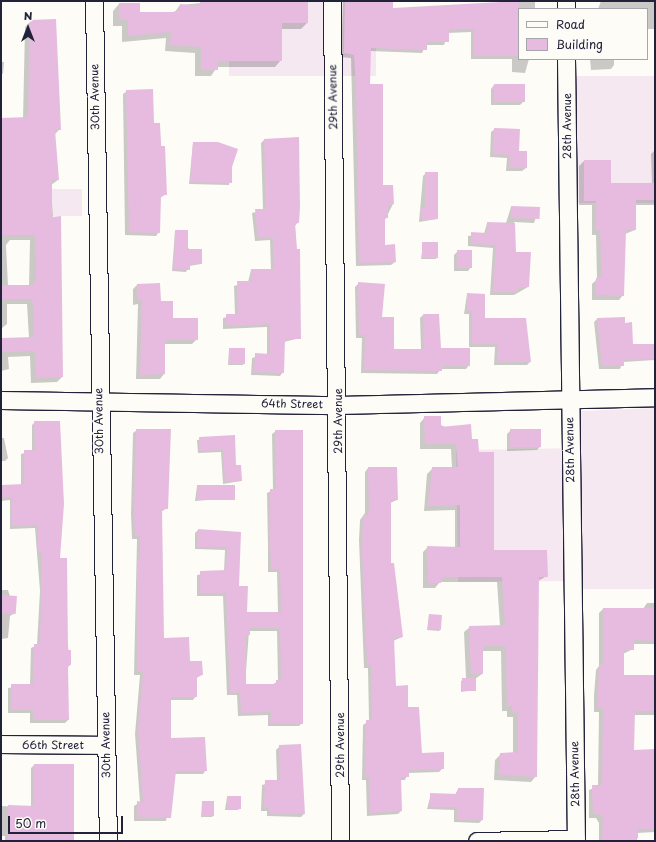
<!DOCTYPE html>
<html>
<head>
<meta charset="utf-8">
<style>
	body { margin:0 }
	#map { position:relative; width:656px; height:842px; overflow:hidden; background:#fdfcf7; font-family:"Playpen Sans",sans-serif }
	div>[style] { position:absolute }
	.built>* { inset:0; background:#f6e8f0; transform-origin:0 0 }
	.shadow>* { inset:0; background:#0003 }
	.building>* { inset:0; background:#e7bbe0; transform-origin:0 0 }
	.roads { filter:drop-shadow(1px 0 #22223b) drop-shadow(-1px 0 #22223b) drop-shadow(0 1px #22223b) drop-shadow(0 -1px #22223b) }
	.minor>* { height:17px; margin:-8.5px; padding:0 8.5px; transform-origin:8.5px; border-radius:8.5px; background:#fdfcf7 }
	span { translate:-50% -50%; white-space:nowrap; text-align:center; line-height:1.15; -webkit-text-stroke:3.5px #fdfcf7; paint-order:stroke }
	.street-label { font-size:11px; color:#22223b }
	.frame { position:absolute; inset:0; border:2px solid #22223b; pointer-events:none }
	.legend { position:absolute; left:518px; top:8px; width:130px; height:52px; box-sizing:border-box; background:#fdfcf7; border:1px solid #a5a5ac; margin:0; padding:5px 7px; list-style:none; font-size:12px; color:#22223b }
	.legend li { display:flex; align-items:center; gap:8px; height:20px }
	.legend b { width:20px; border:1px solid #a5a5ac }
	.north { position:absolute; left:8px; top:8px; width:40px; height:40px; -webkit-text-stroke:3px #fdfcf7; paint-order:stroke; rotate:0deg; font-size:11px; font-weight:700; line-height:16px; text-align:center; color:#22223b }
	.north::after { content:''; display:block; margin:auto; width:14px; height:18px; background:#22223b; clip-path:polygon(50% 0,100% 100%,50% 72%,0 100%) }
	.scale { position:absolute; left:8px; top:816px; width:115px; height:18px; box-sizing:border-box; border:2px solid #22223b; border-top:0; padding-left:5px; font-size:12px; line-height:14px; white-space:nowrap; color:#22223b; -webkit-text-stroke:3px #fdfcf7; paint-order:stroke }
</style>
</head>
<body>
<div id="map">
	<div class="built">
		<div style="left:229px;top:1px;width:147px;height:75px"></div>
		<div style="left:655px;top:76px;width:127px;height:81px;rotate:90deg"></div>
		<div style="left:1px;top:189px;width:81px;height:27px"></div>
		<div style="clip-path:polygon(655px 408px,655px 589px,583px 589px,582px 581px,458px 582px,456px 450px,580px 448px,581px 411px)"></div>
	</div>
	<div class="shadow">
		<div style="clip-path:polygon(222px 1px,307px 1px,307px 23px,301px 29px,281px 29px,281px 60px,275px 67px,217px 67px,211px 76px,195px 76px,195px 53px,165px 51px,166px 38px,122px 42px,122px 26px,113px 26px,113px 11px,119px 4px,139px 13px,174px 13px,180px 5px)"></div>
		<div style="clip-path:polygon(343px 1px,392px 1px,392px 9px,535px 1px,535px 9px,519px 9px,519px 59px,529px 59px,525px 73px,512px 72px,512px 59px,471px 59px,471px 32px,448px 33px,444px 45px,426px 45px,422px 53px,370px 51px,369px 85px,382px 186px,393px 204px,384px 222px,384px 246px,395px 262px,391px 265px,356px 266px,351px 58px,341px 57px)"></div>
		<div style="clip-path:polygon(601px 1px,655px 1px,655px 29px,647px 29px,647px 9px,598px 9px)"></div>
		<div style="clip-path:polygon(evenodd,31px 21px,60px 129px,54px 135px,58px 180px,51px 185px,62px 377px,57px 382px,31px 383px,30px 356px,8px 357px,9px 369px,1px 371px,1px 340px,29px 338px,27px 304px,7px 304px,7px 324px,1px 329px,1px 119px,23px 119px,25px 27px,31px 21px,10px 240px,30px 240px,29px 286px,8px 286px,6px 245px,10px 240px)"></div>
		<div style="clip-path:polygon(590px 59px,614px 59px,614px 65px,611px 69px,591px 70px)"></div>
		<div style="clip-path:polygon(1px 62px,4px 62px,3px 74px,1px 74px)"></div>
		<div style="clip-path:polygon(494px 85px,524px 101px,520px 105px,491px 105px,491px 89px)"></div>
		<div style="clip-path:polygon(127px 91px,154px 124px,159px 124px,166px 194px,160px 198px,159px 232px,156px 236px,125px 235px,123px 94px)"></div>
		<div style="clip-path:polygon(495px 129px,518px 152px,526px 168px,522px 171px,506px 171px,507px 158px,490px 157px,491px 132px)"></div>
		<div style="clip-path:polygon(264px 140px,298px 222px,295px 226px,300px 338px,284px 342px,283px 372px,280px 376px,251px 375px,252px 358px,267px 354px,267px 327px,223px 329px,223px 318px,235px 315px,234px 286px,248px 282px,251px 270px,271px 270px,270px 240px,255px 241px,252px 213px,263px 210px,261px 143px)"></div>
		<div style="clip-path:polygon(193px 143px,231px 167px,229px 185px,189px 184px)"></div>
		<div style="clip-path:polygon(655px 150px,655px 205px,635px 205px,635px 230px,625px 234px,623px 295px,619px 300px,592px 300px,592px 284px,597px 279px,596px 235px,592px 235px,592px 205px,579px 205px,579px 166px,584px 161px,610px 184px,652px 184px,651px 154px)"></div>
		<div style="clip-path:polygon(426px 173px,437px 219px,419px 222px,423px 176px)"></div>
		<div style="clip-path:polygon(511px 207px,539px 208px,534px 223px,514px 222px,515px 253px,530px 253px,528px 287px,514px 295px,490px 295px,493px 248px,468px 246px,468px 236px,484px 234px,487px 223px,506px 223px)"></div>
		<div style="clip-path:polygon(175px 231px,201px 264px,189px 266px,186px 272px,172px 271px)"></div>
		<div style="clip-path:polygon(423px 244px,437px 257px,436px 259px,421px 259px)"></div>
		<div style="clip-path:polygon(457px 252px,471px 267px,468px 271px,454px 271px,454px 255px)"></div>
		<div style="clip-path:polygon(359px 283px,381px 318px,393px 350px,421px 350px,420px 318px,423px 315px,440px 349px,469px 365px,466px 369px,441px 369px,437px 374px,361px 373px,362px 338px,356px 338px,355px 287px)"></div>
		<div style="clip-path:polygon(137px 285px,160px 302px,172px 319px,197px 339px,192px 344px,164px 344px,164px 374px,160px 379px,136px 379px,138px 304px,133px 305px,133px 289px)"></div>
		<div style="clip-path:polygon(467px 294px,484px 319px,530px 362px,527px 365px,494px 365px,495px 347px,469px 347px,469px 314px,464px 314px)"></div>
		<div style="clip-path:polygon(597px 319px,624px 324px,632px 345px,655px 345px,655px 360px,623px 362px,620px 369px,599px 369px,594px 322px)"></div>
		<div style="clip-path:polygon(229px 349px,244px 363px,243px 365px,228px 365px)"></div>
		<div style="clip-path:polygon(425px 417px,471px 440px,493px 551px,547px 576px,538px 581px,536px 776px,531px 782px,494px 780px,495px 760px,501px 754px,513px 753px,513px 717px,507px 717px,507px 711px,502px 711px,501px 651px,482px 651px,482px 674px,475px 679px,475px 690px,461px 692px,461px 681px,466px 679px,464px 632px,470px 627px,500px 626px,497px 582px,440px 582px,435px 588px,423px 588px,423px 552px,428px 547px,455px 548px,455px 510px,424px 511px,427px 474px,433px 468px,452px 468px,451px 449px,420px 449px,420px 423px)"></div>
		<div style="clip-path:polygon(35px 422px,59px 559px,70px 665px,67px 668px,68px 720px,65px 723px,30px 723px,30px 713px,8px 713px,8px 688px,30px 685px,31px 648px,37px 645px,40px 591px,35px 528px,10px 529px,10px 500px,1px 501px,1px 486px,21px 485px,21px 454px,32px 451px,32px 425px)"></div>
		<div style="clip-path:polygon(137px 430px,167px 508px,161px 512px,163px 639px,202px 675px,196px 678px,196px 696px,193px 700px,170px 700px,170px 739px,206px 770px,203px 774px,175px 774px,166px 821px,134px 821px,134px 806px,140px 802px,135px 734px,140px 675px,134px 675px,137px 539px,132px 539px,131px 514px,133px 433px)"></div>
		<div style="clip-path:polygon(evenodd,276px 431px,302px 723px,299px 726px,268px 726px,268px 715px,238px 716px,237px 695px,227px 695px,223px 596px,197px 596px,197px 575px,224px 571px,225px 550px,195px 549px,195px 533px,198px 530px,240px 533px,238px 587px,246px 612px,278px 613px,277px 572px,268px 572px,268px 547px,267px 493px,273px 490px,272px 434px,276px 431px,249px 631px,277px 631px,278px 681px,272px 685px,245px 685px,249px 631px)"></div>
		<div style="clip-path:polygon(510px 431px,540px 447px,537px 450px,507px 451px,507px 434px)"></div>
		<div style="clip-path:polygon(234px 436px,235px 466px,241px 481px,223px 484px,221px 452px,198px 453px,197px 440px)"></div>
		<div style="clip-path:polygon(1px 438px,4px 438px,8px 458px,5px 461px,1px 461px)"></div>
		<div style="clip-path:polygon(368px 468px,397px 500px,390px 503px,390px 564px,402px 637px,393px 641px,395px 687px,407px 708px,421px 754px,443px 768px,439px 772px,408px 773px,405px 780px,400px 780px,401px 811px,398px 814px,367px 816px,366px 780px,362px 780px,363px 725px,369px 721px,368px 668px,364px 668px,359px 540px,360px 520px,365px 513px,365px 472px)"></div>
		<div style="clip-path:polygon(197px 486px,234px 486px,234px 498px,195px 501px)"></div>
		<div style="clip-path:polygon(1px 590px,8px 590px,15px 613px,10px 616px,8px 638px,1px 639px)"></div>
		<div style="clip-path:polygon(647px 603px,655px 603px,655px 644px,633px 644px,633px 649px,623px 654px,623px 676px,655px 676px,655px 715px,633px 715px,633px 751px,655px 750px,655px 832px,637px 833px,637px 841px,599px 841px,599px 823px,596px 818px,589px 818px,589px 790px,598px 786px,599px 712px,594px 712px,594px 695px,596px 670px,599px 666px,599px 613px,603px 609px,643px 609px)"></div>
		<div style="clip-path:polygon(429px 615px,440px 630px,439px 631px,427px 630px)"></div>
		<div style="clip-path:polygon(280px 746px,304px 814px,301px 817px,267px 816px,267px 811px,261px 811px,262px 785px,277px 781px,276px 750px)"></div>
		<div style="clip-path:polygon(34px 765px,73px 765px,71px 841px,5px 841px,5px 836px,1px 836px,1px 806px,31px 807px,31px 768px)"></div>
		<div style="clip-path:polygon(458px 789px,482px 820px,479px 823px,454px 822px,454px 810px,427px 809px,431px 794px,455px 795px)"></div>
		<div style="clip-path:polygon(227px 797px,240px 808px,238px 810px,225px 810px)"></div>
		<div style="clip-path:polygon(202px 803px,213px 816px,212px 817px,201px 817px)"></div>
	</div>
	<div class="building">
		<div style="clip-path:polygon(308px 1px,308px 23px,282px 23px,282px 61px,218px 61px,218px 70px,201px 70px,201px 47px,170px 45px,171px 32px,128px 36px,128px 20px,119px 20px,119px 3px,140px 3px,140px 12px,173px 12px,179px 10px,180px 4px,200px 6px,200px 2px)"></div>
		<div style="clip-path:polygon(345px 1px,393px 1px,393px 8px,519px 1px,519px 56px,474px 56px,474px 29px,449px 29px,449px 42px,427px 42px,427px 50px,371px 48px,370px 84px,383px 84px,383px 185px,393px 185px,394px 204px,388px 205px,388px 218px,385px 218px,385px 245px,395px 244px,396px 262px,359px 263px,356px 84px,354px 55px,344px 53px)"></div>
		<div style="clip-path:polygon(56px 19px,61px 130px,55px 130px,59px 180px,52px 180px,52px 217px,61px 216px,63px 377px,36px 378px,35px 351px,2px 352px,2px 338px,34px 337px,34px 311px,32px 299px,1px 299px,1px 285px,34px 285px,36px 275px,35px 235px,1px 235px,1px 118px,28px 117px,30px 20px)"></div>
		<div style="left:494px;top:84px;width:31px;height:18px"></div>
		<div style="clip-path:polygon(153px 89px,154px 123px,160px 123px,161px 146px,165px 146px,167px 195px,161px 195px,160px 233px,129px 232px,126px 90px)"></div>
		<div style="clip-path:polygon(494px 128px,520px 129px,519px 151px,527px 151px,527px 168px,509px 168px,510px 155px,493px 154px)"></div>
		<div style="clip-path:polygon(299px 137px,300px 207px,299px 223px,295px 223px,297px 249px,300px 249px,301px 339px,285px 339px,284px 373px,254px 372px,255px 353px,270px 354px,270px 324px,226px 326px,226px 314px,238px 314px,237px 281px,251px 281px,251px 269px,274px 269px,273px 237px,258px 238px,255px 209px,266px 209px,264px 139px)"></div>
		<div style="clip-path:polygon(193px 142px,218px 142px,238px 149px,232px 167px,232px 183px,190px 182px)"></div>
		<div style="clip-path:polygon(584px 160px,611px 160px,611px 183px,655px 183px,655px 200px,636px 200px,636px 230px,626px 230px,624px 296px,596px 295px,596px 278px,602px 278px,600px 230px,596px 230px,596px 201px,584px 201px)"></div>
		<div style="clip-path:polygon(425px 172px,438px 172px,438px 219px,422px 220px,421px 208px,425px 208px)"></div>
		<div style="left:511px;top:206px;width:29px;height:12px;rotate:2deg"></div>
		<div style="clip-path:polygon(487px 222px,515px 223px,516px 252px,531px 252px,529px 287px,518px 287px,518px 292px,493px 292px,496px 245px,471px 244px,471px 232px,487px 233px)"></div>
		<div style="clip-path:polygon(175px 230px,188px 230px,188px 249px,202px 249px,202px 264px,190px 264px,190px 270px,174px 269px)"></div>
		<div style="left:438px;top:242px;width:16px;height:16px;rotate:90deg"></div>
		<div style="left:472px;top:250px;width:18px;height:15px;rotate:90deg"></div>
		<div style="clip-path:polygon(358px 282px,385px 284px,382px 317px,394px 317px,394px 349px,424px 349px,423px 314px,439px 314px,441px 348px,470px 348px,470px 366px,442px 366px,442px 371px,364px 370px,365px 335px,359px 335px)"></div>
		<div style="clip-path:polygon(160px 283px,161px 301px,173px 301px,173px 318px,198px 318px,198px 340px,165px 340px,165px 374px,140px 375px,142px 300px,137px 300px,137px 284px)"></div>
		<div style="clip-path:polygon(467px 293px,485px 294px,485px 318px,526px 318px,531px 362px,497px 362px,498px 344px,472px 344px,472px 311px,467px 311px)"></div>
		<div style="clip-path:polygon(625px 317px,625px 323px,632px 322px,633px 344px,655px 344px,655px 359px,624px 360px,624px 366px,602px 366px,597px 318px)"></div>
		<div style="left:229px;top:348px;width:16px;height:16px"></div>
		<div style="clip-path:polygon(424px 416px,441px 416px,441px 427px,471px 424px,472px 439px,478px 439px,479px 452px,494px 452px,494px 550px,547px 550px,548px 577px,539px 577px,537px 777px,499px 775px,500px 753px,518px 752px,518px 712px,512px 712px,512px 706px,507px 706px,506px 646px,483px 646px,483px 674px,471px 674px,469px 626px,505px 625px,502px 577px,441px 577px,441px 583px,428px 583px,427px 546px,460px 547px,460px 505px,428px 506px,432px 467px,458px 467px,456px 444px,425px 444px)"></div>
		<div style="clip-path:polygon(34px 421px,60px 421px,64px 504px,60px 558px,67px 558px,68px 650px,71px 650px,71px 665px,68px 665px,69px 720px,33px 720px,33px 710px,11px 710px,11px 684px,33px 684px,34px 644px,40px 644px,42px 552px,38px 552px,38px 525px,12px 526px,12px 497px,1px 498px,1px 485px,24px 484px,24px 450px,35px 450px)"></div>
		<div style="clip-path:polygon(136px 429px,171px 429px,168px 509px,162px 509px,164px 638px,189px 637px,190px 661px,202px 661px,203px 675px,197px 675px,197px 697px,171px 697px,171px 738px,205px 737px,207px 771px,176px 771px,171px 818px,137px 818px,137px 801px,143px 802px,138px 730px,143px 672px,137px 672px,137px 560px,140px 560px,140px 536px,135px 536px,134px 510px)"></div>
		<div style="left:541px;top:429px;width:18px;height:31px;rotate:90deg"></div>
		<div style="clip-path:polygon(evenodd,275px 430px,303px 430px,303px 724px,270px 723px,271px 712px,241px 713px,240px 692px,230px 693px,226px 593px,200px 593px,200px 571px,226px 570px,227px 547px,197px 547px,198px 529px,241px 532px,239px 586px,248px 586px,247px 612px,281px 612px,280px 569px,271px 569px,270px 543px,270px 489px,276px 489px,275px 430px,250px 628px,280px 628px,281px 680px,276px 680px,276px 684px,246px 684px,246px 635px,250px 635px,250px 628px)"></div>
		<div style="clip-path:polygon(235px 435px,236px 465px,241px 465px,242px 481px,225px 482px,223px 450px,200px 451px,199px 437px)"></div>
		<div style="clip-path:polygon(368px 467px,397px 467px,398px 500px,391px 500px,391px 563px,394px 563px,403px 637px,394px 638px,396px 686px,408px 685px,408px 707px,419px 707px,422px 753px,444px 752px,444px 769px,409px 770px,409px 777px,401px 777px,402px 811px,370px 813px,369px 777px,365px 777px,366px 720px,372px 720px,371px 665px,367px 665px,362px 552px,363px 515px,368px 515px,369px 509px)"></div>
		<div style="left:197px;top:485px;width:38px;height:15px"></div>
		<div style="left:1px;top:595px;width:16px;height:18px;rotate:4deg"></div>
		<div style="clip-path:polygon(603px 608px,655px 608px,655px 641px,634px 640px,634px 650px,624px 650px,624px 675px,655px 675px,655px 711px,635px 711px,634px 750px,655px 749px,655px 829px,638px 829px,638px 838px,633px 841px,602px 841px,603px 819px,600px 814px,593px 814px,592px 785px,602px 785px,603px 708px,598px 708px,598px 691px,599px 665px,603px 665px)"></div>
		<div style="left:429px;top:614px;width:13px;height:15px;rotate:4deg"></div>
		<div style="left:462px;top:678px;width:14px;height:13px"></div>
		<div style="clip-path:polygon(301px 744px,305px 814px,270px 813px,270px 808px,264px 808px,265px 780px,280px 780px,279px 745px)"></div>
		<div style="clip-path:polygon(34px 764px,74px 764px,74px 840px,8px 841px,8px 805px,34px 806px)"></div>
		<div style="clip-path:polygon(458px 788px,484px 788px,483px 820px,457px 820px,457px 807px,430px 807px,430px 793px,458px 794px)"></div>
		<div style="left:227px;top:796px;width:14px;height:13px"></div>
		<div style="left:214px;top:801px;width:15px;height:12px;rotate:90deg"></div>
	</div>
	<div class="roads">
		<div class="minor">
			<div style="left:94px;top:1px;width:840px;rotate:89.05deg"></div>
			<div style="left:332px;top:1px;width:840px;rotate:89.45deg"></div>
			<div style="left:566px;top:1px;width:8px;rotate:90deg"></div>
			<div style="left:566px;top:59px;width:782px;rotate:89.27deg"></div>
			<div style="left:1px;top:400px;width:337px;rotate:0.9deg"></div>
			<div style="left:338px;top:405px;width:317px;rotate:-1.4deg"></div>
			<div style="left:1px;top:744px;width:105px;rotate:0.5deg"></div>
			<div style="left:477px;top:841px;width:99px;rotate:-1.2deg"></div>
		</div>
	</div>
	<div class="street-label">
		<span style="left:95px;top:97px;rotate:-91deg">30th Avenue</span>
		<span style="left:333px;top:97px;rotate:-91deg">29th Avenue</span>
		<span style="left:567px;top:126px;rotate:-90deg">28th Avenue</span>
		<span style="left:292px;top:404px;rotate:1deg">64th Street</span>
		<span style="left:99px;top:421px;rotate:-91deg">30th Avenue</span>
		<span style="left:338px;top:421px;rotate:-90deg">29th Avenue</span>
		<span style="left:570px;top:450px;rotate:-91deg">28th Avenue</span>
		<span style="left:53px;top:745px">66th Street</span>
		<span style="left:106px;top:745px;rotate:-91deg">30th Avenue</span>
		<span style="left:340px;top:745px;rotate:-90deg">29th Avenue</span>
		<span style="left:575px;top:774px;rotate:-91deg">28th Avenue</span>
	</div>
	<div class="frame"></div>
	<ul class="legend">
	<li><b style="height:5px;background:#fdfcf7"></b>Road</li>
	<li><b style="height:11px;background:#e7bbe0"></b>Building</li>
	</ul>
	<div class="north">N</div>
	<div class="scale">50 m</div>
</div>
</body>
</html>
